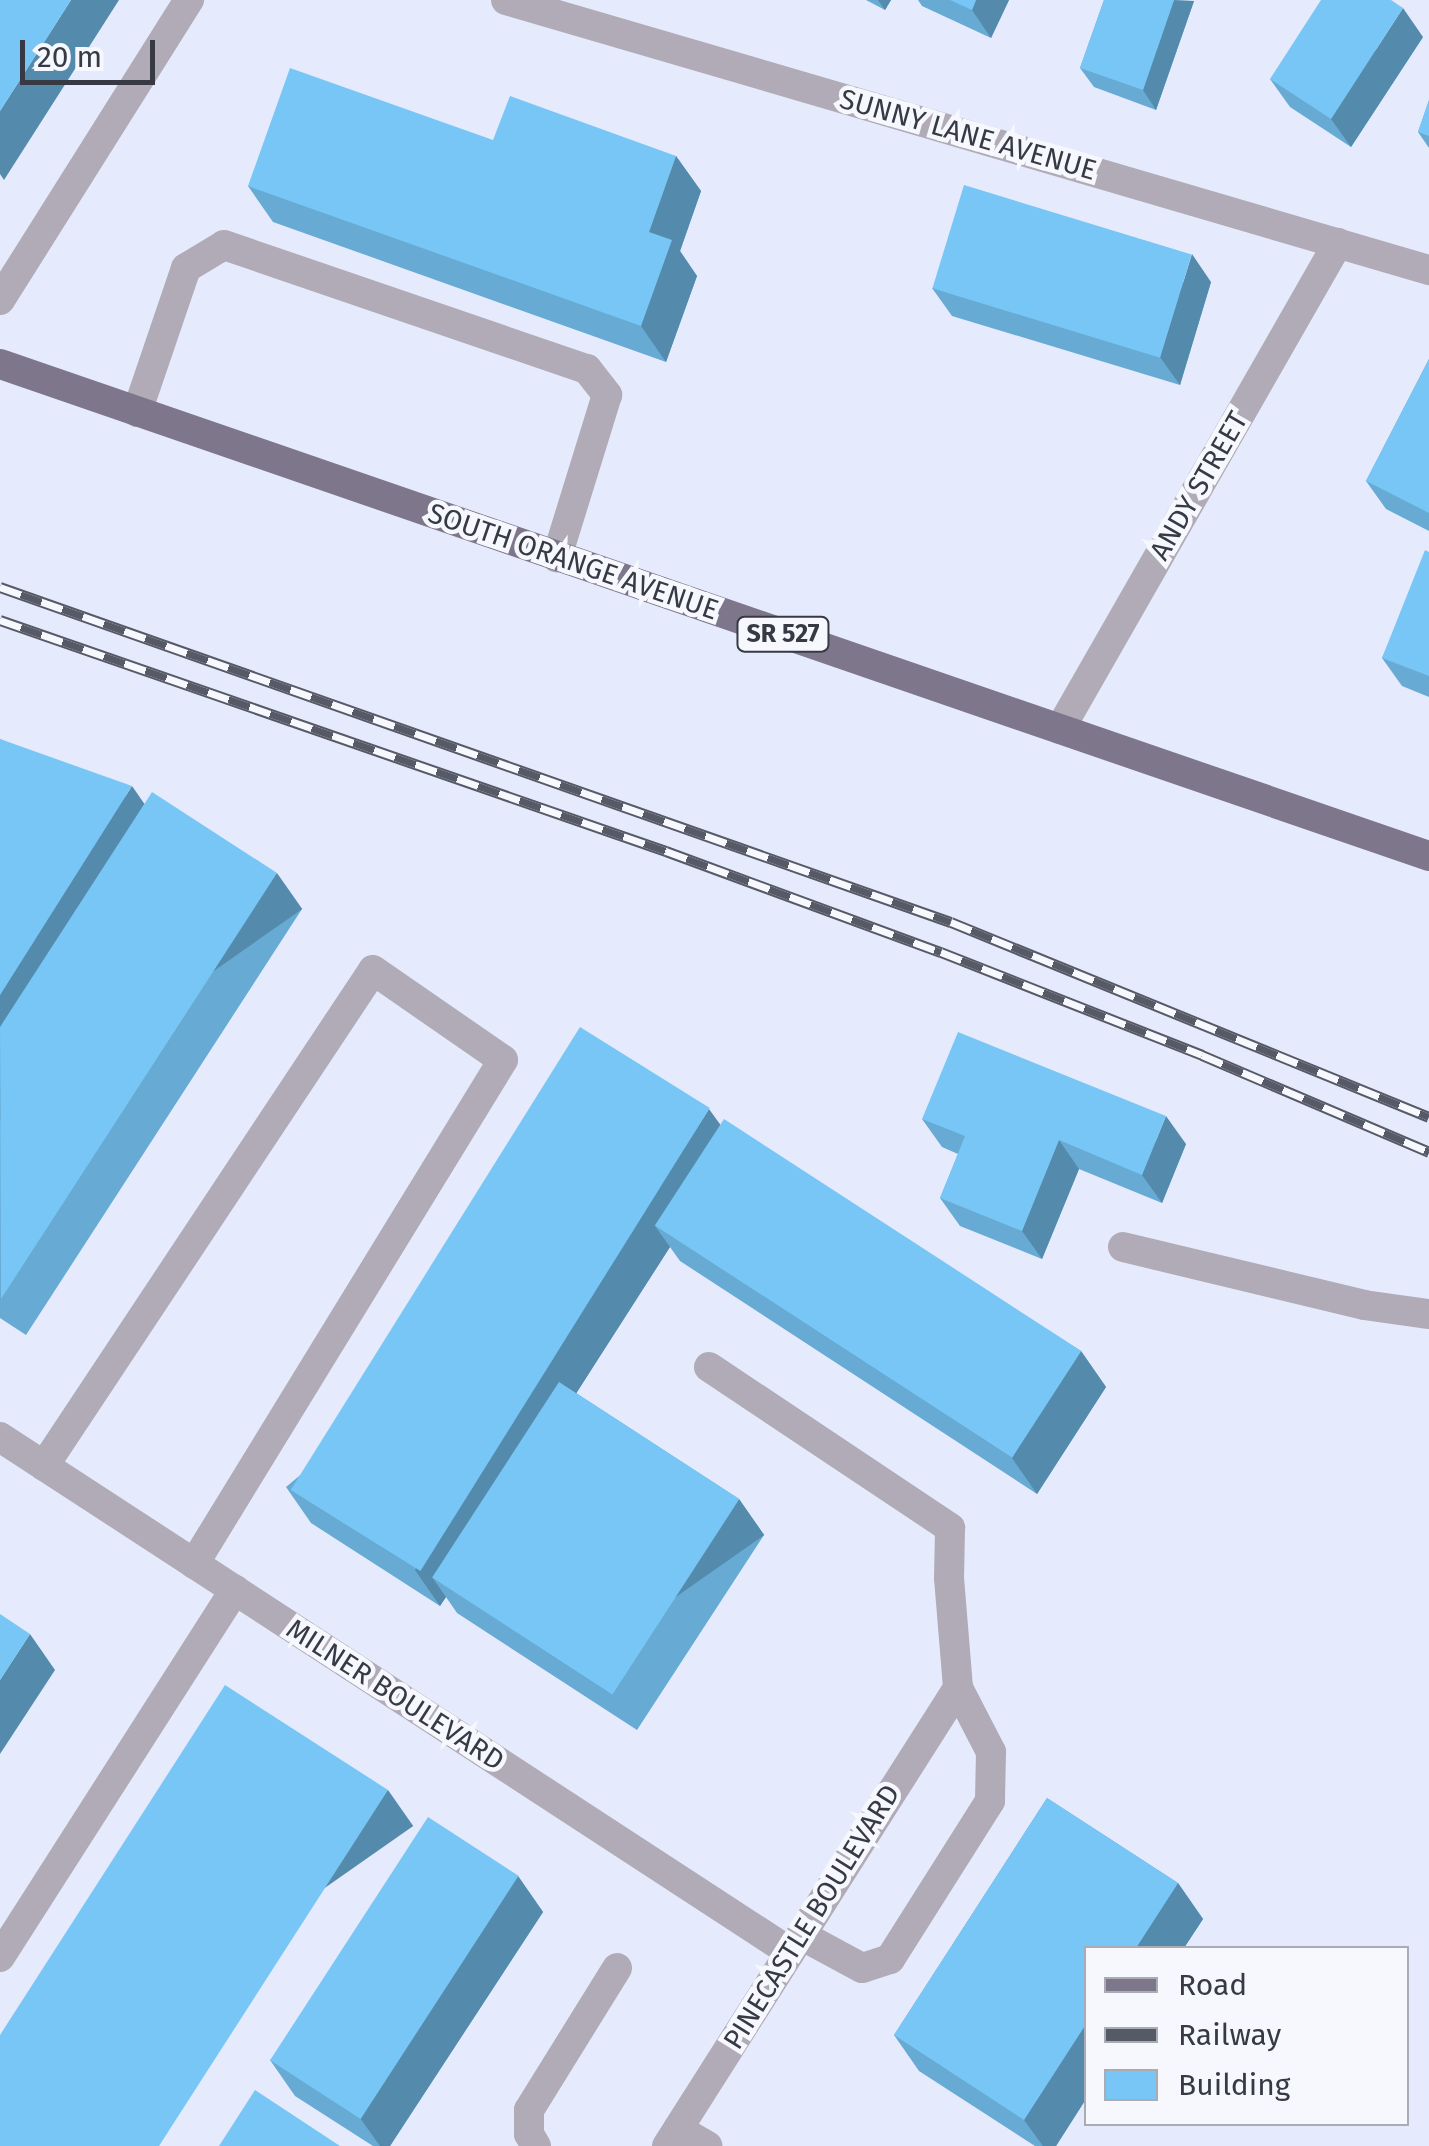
<!DOCTYPE html>
<html>
<head>
<meta charset="utf-8">
<style>
	body { margin:0 }
	#map { position:relative; width:1429px; height:2146px; overflow:hidden; background:#e5ebfc; font-family:"Fira Sans",sans-serif }
	div>[style] { position:absolute }
	.minor>* { height:30px; margin:-15px; padding:0 15px; transform-origin:15px; border-radius:15px; background:#b0abb7 }
	.major>* { height:30px; margin:-15px; padding:0 15px; transform-origin:15px; border-radius:15px; background:#7e768b }
	.rail>* { height:11px; margin-top:-5.5px; transform-origin:0; background:repeating-linear-gradient(90deg,#f6f8fe 0 22px,#565a66 0 44px); box-sizing:border-box; border-block:2px solid #565a66 }
	.wall>* { inset:0; background:#67aad3 }
	.shaded-wall>* { inset:0; background:#548bac; transform-origin:0 0 }
	.building>* { inset:0; background:#78c6f5; transform-origin:0 0 }
	span { translate:-50% -50%; white-space:nowrap; text-align:center; line-height:1.15; -webkit-text-stroke:9px #f6f8fe; paint-order:stroke }
	.shield-label span { padding:2px 8px; background:#f6f8fe; border:2px solid; border-radius:8px; -webkit-text-stroke-width:0 }
	.shield-label { font-size:25px; color:#373a45; font-weight:700 }
	.street-label { font-size:28px; color:#373a45 }
	.legend { position:absolute; left:1084px; top:1946px; width:325px; height:180px; box-sizing:border-box; background:#f6f8fe; border:2px solid #aaacb4; margin:0; padding:12px 18px; list-style:none; font-size:30px; color:#373a45 }
	.legend li { display:flex; align-items:center; gap:20px; height:50px }
	.legend b { width:50px; border:2px solid #aaacb4 }
	.scale { position:absolute; left:20px; top:40px; width:135px; height:45px; box-sizing:border-box; border:5px solid #373a45; border-top:0; padding-left:12px; font-size:30px; line-height:35px; white-space:nowrap; color:#373a45; -webkit-text-stroke:8px #f6f8fe; paint-order:stroke }
</style>
</head>
<body>
<div id="map">
	<div class="minor">
		<div style="left:506px;top:0;width:962px;rotate:16.31deg"></div>
		<div style="left:0;top:300px;width:355px;rotate:-57.8deg"></div>
		<div style="left:137px;top:412px;width:152px;rotate:-71.2deg"></div>
		<div style="left:186px;top:268px;width:44px;rotate:-31.2deg"></div>
		<div style="left:224px;top:245px;width:384px;rotate:18.9deg"></div>
		<div style="left:587px;top:369px;width:33px;rotate:52deg"></div>
		<div style="left:607px;top:395px;width:170px;rotate:107.2deg"></div>
		<div style="left:1060px;top:729px;width:560px;rotate:-60.23deg"></div>
		<div style="left:1123px;top:1247px;width:248px;rotate:13.5deg"></div>
		<div style="left:1364px;top:1305px;width:66px;rotate:7.9deg"></div>
		<div style="left:709px;top:1367px;width:290px;rotate:33.7deg"></div>
		<div style="left:950px;top:1528px;width:50px;rotate:91.1deg"></div>
		<div style="left:949px;top:1578px;width:110px;rotate:85.3deg"></div>
		<div style="left:958px;top:1688px;width:72px;rotate:62.7deg"></div>
		<div style="left:991px;top:1752px;width:49px;rotate:91.2deg"></div>
		<div style="left:990px;top:1801px;width:187px;rotate:122.3deg"></div>
		<div style="left:890px;top:1959px;width:29px;rotate:162deg"></div>
		<div style="left:862px;top:1968px;width:69px;rotate:-151.6deg"></div>
		<div style="left:0;top:1437px;width:943px;rotate:33.1deg"></div>
		<div style="left:44px;top:1466px;width:595px;rotate:-56.44deg"></div>
		<div style="left:373px;top:970px;width:158px;rotate:34.7deg"></div>
		<div style="left:503px;top:1060px;width:591px;rotate:121.51deg"></div>
		<div style="left:0;top:1957px;width:436px;rotate:-57.4deg"></div>
		<div style="left:678px;top:2129px;width:34px;rotate:30deg"></div>
		<div style="left:536px;top:2146px;width:14px;rotate:-120deg"></div>
		<div style="left:529px;top:2134px;width:24px;rotate:-90deg"></div>
		<div style="left:529px;top:2110px;width:167px;rotate:-58.2deg"></div>
		<div style="left:667px;top:2146px;width:543px;rotate:-57.57deg"></div>
	</div>
	<div class="major">
		<div style="left:0;top:364px;width:1511px;rotate:19deg"></div>
	</div>
	<div class="rail">
		<div style="left:0;top:587px;width:1008px;rotate:19.41deg"></div>
		<div style="left:951px;top:922px;width:516px;rotate:22.19deg"></div>
		<div style="left:0;top:620px;width:705px;rotate:19.13deg"></div>
		<div style="left:666px;top:851px;width:293px;rotate:20.2deg"></div>
		<div style="left:941px;top:952px;width:281px;rotate:21.5deg"></div>
		<div style="left:1202px;top:1055px;width:247px;rotate:23.1deg"></div>
	</div>
	<div class="wall">
		<div style="clip-path:polygon(866px 0,891px 0,885px 10px)"></div>
		<div style="clip-path:polygon(918px 0,1009px 0,991px 38px,922px 6px)"></div>
		<div style="clip-path:polygon(1104px 0,1194px 1px,1156px 110px,1094px 87px,1080px 68px)"></div>
		<div style="clip-path:polygon(1423px 37px,1351px 147px,1290px 107px,1270px 79px)"></div>
		<div style="clip-path:polygon(1429px 100px,1429px 148px,1418px 132px)"></div>
		<div style="clip-path:polygon(493px 140px,676px 156px,701px 191px,680px 251px,697px 276px,666px 362px,273px 222px,248px 186px)"></div>
		<div style="clip-path:polygon(1211px 282px,1180px 385px,952px 316px,932px 288px)"></div>
		<div style="clip-path:polygon(1429px 359px,1429px 531px,1386px 509px,1366px 481px)"></div>
		<div style="clip-path:polygon(1429px 552px,1429px 697px,1402px 686px,1382px 658px)"></div>
		<div style="clip-path:polygon(0 739px,144px 804px,302px 909px,26px 1335px,0 1318px)"></div>
		<div style="clip-path:polygon(922px 1119px,1186px 1144px,1162px 1203px,1079px 1169px,1042px 1259px,960px 1226px,940px 1198px,958px 1154px,942px 1147px)"></div>
		<div style="clip-path:polygon(720px 1125px,1081px 1351px,1106px 1387px,1037px 1494px,680px 1261px,670px 1247px,576px 1393px,739px 1499px,764px 1535px,637px 1730px,457px 1613px,446px 1597px,440px 1606px,311px 1523px,286px 1487px)"></div>
		<div style="clip-path:polygon(1047px 1798px,1178px 1883px,1203px 1919px,1184px 1948px,1086px 1948px,1086px 2099px,1056px 2146px,1035px 2146px,919px 2071px,894px 2035px)"></div>
		<div style="clip-path:polygon(518px 1876px,543px 1912px,390px 2146px,373px 2146px,295px 2096px,270px 2060px)"></div>
	</div>
	<div class="shaded-wall">
		<div style="clip-path:polygon(71px 0,119px 0,4px 180px,0 174px,0 111px)"></div>
		<div style="clip-path:polygon(878px 0,891px 0,885px 10px)"></div>
		<div style="clip-path:polygon(976px 0,1009px 0,991px 38px,972px 10px)"></div>
		<div style="clip-path:polygon(1174px 0,1194px 1px,1156px 110px,1143px 90px)"></div>
		<div style="clip-path:polygon(1403px 8px,1423px 37px,1351px 147px,1331px 119px)"></div>
		<div style="clip-path:polygon(676px 156px,701px 191px,680px 251px,697px 276px,666px 362px,641px 326px,649px 232px)"></div>
		<div style="clip-path:polygon(1192px 254px,1211px 282px,1180px 385px,1160px 357px)"></div>
		<div style="clip-path:polygon(132px 786px,157px 822px,0 1071px,0 995px)"></div>
		<div style="left:277px;top:873px;width:44px;height:508px;rotate:55deg"></div>
		<div style="clip-path:polygon(709px 1109px,735px 1145px,655px 1226px,670px 1247px,451px 1589px,432px 1577px,446px 1597px,440px 1606px,415px 1570px)"></div>
		<div style="clip-path:polygon(1166px 1116px,1186px 1144px,1162px 1203px,1142px 1175px)"></div>
		<div style="clip-path:polygon(1059px 1140px,1079px 1169px,1042px 1259px,1022px 1231px)"></div>
		<div style="clip-path:polygon(1081px 1351px,1106px 1387px,1037px 1494px,1012px 1458px)"></div>
		<div style="left:739px;top:1499px;width:44px;height:233px;rotate:55deg"></div>
		<div style="clip-path:polygon(30px 1634px,55px 1670px,0 1754px,0 1680px)"></div>
		<div style="left:388px;top:1790px;width:44px;height:423px;rotate:55deg"></div>
		<div style="clip-path:polygon(518px 1876px,543px 1912px,390px 2146px,380px 2146px,360px 2118px)"></div>
		<div style="clip-path:polygon(1178px 1883px,1203px 1919px,1184px 1948px,1136px 1948px)"></div>
		<div style="clip-path:polygon(1086px 2024px,1086px 2099px,1056px 2146px,1043px 2146px,1024px 2120px)"></div>
	</div>
	<div class="building">
		<div style="clip-path:polygon(0 0,71px 0,0 111px)"></div>
		<div style="clip-path:polygon(950px 0,976px 0,972px 10px)"></div>
		<div style="clip-path:polygon(1104px 0,1174px 0,1143px 90px,1080px 68px)"></div>
		<div style="clip-path:polygon(1321px 0,1391px 0,1403px 8px,1331px 119px,1270px 79px)"></div>
		<div style="clip-path:polygon(290px 68px,493px 140px,510px 96px,676px 156px,649px 232px,672px 240px,641px 326px,248px 186px)"></div>
		<div style="clip-path:polygon(1429px 100px,1429px 136px,1418px 132px)"></div>
		<div style="left:964px;top:185px;width:238px;height:108px;rotate:17deg"></div>
		<div style="clip-path:polygon(1429px 359px,1429px 513px,1366px 481px)"></div>
		<div style="clip-path:polygon(1425px 550px,1429px 552px,1429px 676px,1382px 658px)"></div>
		<div style="clip-path:polygon(0 739px,132px 786px,0 995px)"></div>
		<div style="clip-path:polygon(152px 792px,277px 873px,1px 1299px,0 1027px)"></div>
		<div style="left:580px;top:1027px;width:153px;height:546px;rotate:32deg"></div>
		<div style="clip-path:polygon(958px 1032px,1166px 1116px,1142px 1175px,1059px 1140px,1022px 1231px,940px 1198px,965px 1136px,922px 1119px)"></div>
		<div style="left:724px;top:1119px;width:426px;height:127px;rotate:33deg"></div>
		<div style="left:559px;top:1382px;width:215px;height:233px;rotate:33deg"></div>
		<div style="clip-path:polygon(0 1614px,30px 1634px,0 1680px)"></div>
		<div style="clip-path:polygon(225px 1685px,388px 1790px,159px 2146px,0 2146px,0 2035px)"></div>
		<div style="clip-path:polygon(1047px 1798px,1178px 1883px,1136px 1948px,1086px 1948px,1086px 2024px,1024px 2120px,894px 2035px)"></div>
		<div style="left:428px;top:1817px;width:108px;height:290px;rotate:33deg"></div>
		<div style="clip-path:polygon(255px 2090px,340px 2146px,219px 2146px)"></div>
	</div>
	<div class="shield-label">
		<span style="left:783px;top:634px">SR 527</span>
	</div>
	<div class="street-label">
		<span style="left:968px;top:135px;rotate:16deg">SUNNY LANE AVENUE</span>
		<span style="left:1199px;top:486px;rotate:-60deg">ANDY STREET</span>
		<span style="left:573px;top:562px;rotate:19deg">SOUTH ORANGE AVENUE</span>
		<span style="left:395px;top:1695px;rotate:33deg">MILNER BOULEVARD</span>
		<span style="left:812px;top:1917px;rotate:-58deg">PINECASTLE BOULEVARD</span>
	</div>
	<ul class="legend">
	<li><b style="height:12px;background:#7e768b"></b>Road</li>
	<li><b style="height:12px;background:#565a66"></b>Railway</li>
	<li><b style="height:28px;background:#78c6f5"></b>Building</li>
	</ul>
	<div class="scale">20 m</div>
</div>
</body>
</html>
